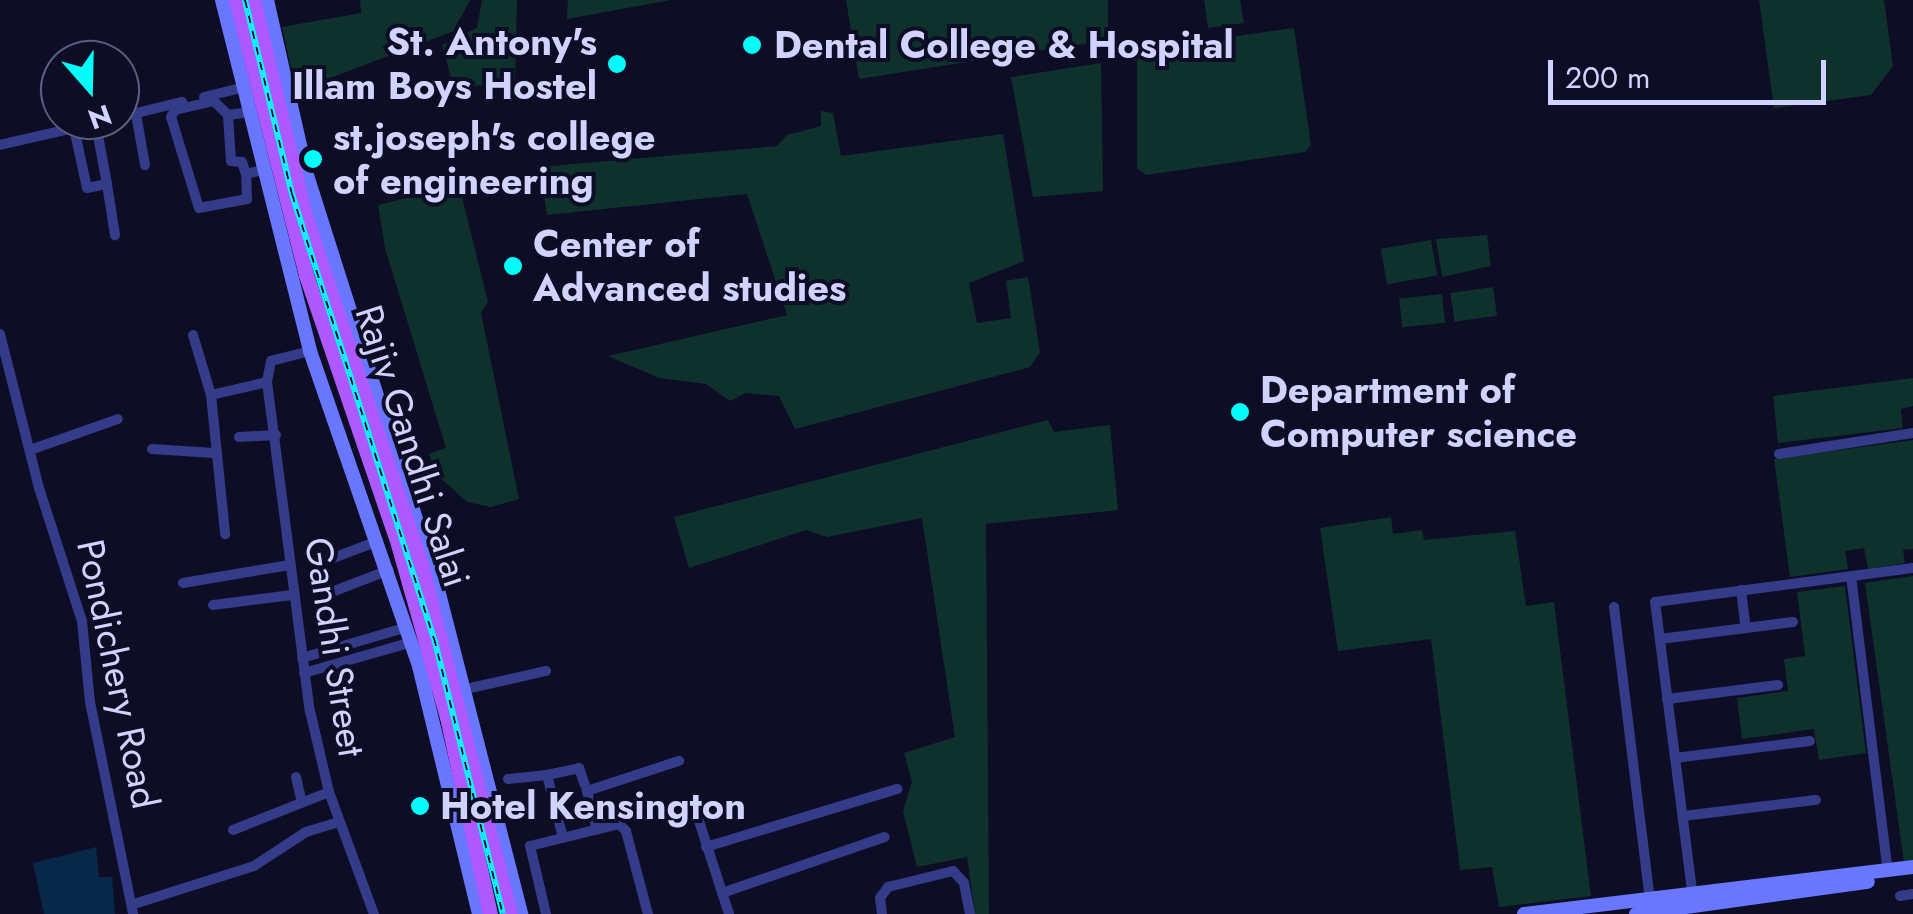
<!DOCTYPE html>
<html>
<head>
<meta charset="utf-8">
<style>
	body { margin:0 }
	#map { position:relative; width:1913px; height:914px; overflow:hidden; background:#0e0d26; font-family:Jost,sans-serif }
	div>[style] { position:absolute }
	.green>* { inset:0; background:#0f312c; transform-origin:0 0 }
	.water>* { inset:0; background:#08284a }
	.street>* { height:10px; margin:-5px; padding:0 5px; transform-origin:5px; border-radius:5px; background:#343b89 }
	.secondary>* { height:14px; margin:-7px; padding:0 7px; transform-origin:7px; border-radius:7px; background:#6977ff }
	.primary>* { height:15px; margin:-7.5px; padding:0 7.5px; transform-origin:7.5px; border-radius:7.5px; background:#ae59ff }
	.rail>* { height:6px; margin-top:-3px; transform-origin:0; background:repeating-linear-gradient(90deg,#0e0d26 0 8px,#00fdfa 0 16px); box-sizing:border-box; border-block:2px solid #00fdfa }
	.dots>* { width:28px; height:28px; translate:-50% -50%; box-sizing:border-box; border:5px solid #0e0d26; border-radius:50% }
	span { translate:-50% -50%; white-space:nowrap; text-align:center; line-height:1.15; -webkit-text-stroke:8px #0e0d26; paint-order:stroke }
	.poi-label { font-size:38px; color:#d2d2ff; font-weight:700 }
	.right { translate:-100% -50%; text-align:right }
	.left { translate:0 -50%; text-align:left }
	.street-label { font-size:38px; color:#d2d2ff }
	.north { position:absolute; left:40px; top:40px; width:100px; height:100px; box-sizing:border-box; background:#0e0d26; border:2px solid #5c5c7d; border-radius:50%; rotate:160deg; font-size:28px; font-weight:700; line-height:40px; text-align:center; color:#d2d2ff }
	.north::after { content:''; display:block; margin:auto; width:35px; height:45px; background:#00fdfa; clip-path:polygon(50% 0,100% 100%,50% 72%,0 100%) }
	.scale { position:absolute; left:1548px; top:60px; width:278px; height:45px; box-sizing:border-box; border:5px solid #d2d2ff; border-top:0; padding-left:12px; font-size:30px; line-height:35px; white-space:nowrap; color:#d2d2ff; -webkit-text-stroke:8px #0e0d26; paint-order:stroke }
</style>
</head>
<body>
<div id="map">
	<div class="green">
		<div style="clip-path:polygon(360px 0,470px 0,454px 31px,296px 91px,282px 27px,361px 13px)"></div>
		<div style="clip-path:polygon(482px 0,517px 0,515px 82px,454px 88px,442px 45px,477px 28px)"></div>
		<div style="clip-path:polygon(568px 0,671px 0,567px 19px)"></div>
		<div style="clip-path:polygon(846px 0,1108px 0,1108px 40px,859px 79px)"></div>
		<div style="clip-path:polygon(1204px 0,1240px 0,1244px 23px,1208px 28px)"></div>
		<div style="clip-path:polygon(1759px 0,1884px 0,1893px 66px,1871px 95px,1774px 108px)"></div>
		<div style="clip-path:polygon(1294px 28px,1311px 145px,1305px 152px,1146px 175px,1137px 168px,1137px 50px)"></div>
		<div style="clip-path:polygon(1101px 63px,1103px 191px,1033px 197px,1011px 77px)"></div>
		<div style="clip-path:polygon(821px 111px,833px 113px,841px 156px,1003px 134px,1024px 261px,969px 283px,977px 323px,1011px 318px,1006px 281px,1028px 277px,1040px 352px,1030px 367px,795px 429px,779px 396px,745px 393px,730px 401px,706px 384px,659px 378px,608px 356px,787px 315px,747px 194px,547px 215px,540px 167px,777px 146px,787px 135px,821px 126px)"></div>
		<div style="clip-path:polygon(459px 185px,488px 302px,481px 313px,519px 499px,491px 507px,467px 502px,436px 474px,429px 454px,446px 448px,385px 248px,378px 205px)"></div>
		<div style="clip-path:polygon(1487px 235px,1491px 266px,1442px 277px,1436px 239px)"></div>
		<div style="left:1431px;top:240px;width:36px;height:51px;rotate:80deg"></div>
		<div style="left:1493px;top:287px;width:29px;height:43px;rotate:82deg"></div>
		<div style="left:1442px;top:294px;width:29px;height:43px;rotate:84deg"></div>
		<div style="clip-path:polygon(1913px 378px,1913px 406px,1901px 409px,1903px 428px,1778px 443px,1773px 396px)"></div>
		<div style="clip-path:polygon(1048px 420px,1054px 432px,1110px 425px,1118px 510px,986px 524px,989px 914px,975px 914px,967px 857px,917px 867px,903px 811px,912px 782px,904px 753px,955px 737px,922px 518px,827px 537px,806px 530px,689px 568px,674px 517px)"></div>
		<div style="clip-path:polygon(1913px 440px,1913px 549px,1903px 550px,1905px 563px,1868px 569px,1864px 548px,1845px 551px,1848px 569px,1790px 577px,1774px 459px)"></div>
		<div style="clip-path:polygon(1391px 517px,1393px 534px,1422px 530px,1424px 540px,1515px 531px,1526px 606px,1554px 602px,1591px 896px,1499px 907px,1492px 867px,1460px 870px,1431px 639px,1338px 651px,1320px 528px)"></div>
		<div style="clip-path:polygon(1913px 576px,1913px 861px,1904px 862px,1865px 583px)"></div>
		<div style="clip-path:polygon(1845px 586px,1866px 753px,1819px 760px,1814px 729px,1742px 739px,1737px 698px,1788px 691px,1784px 659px,1805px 656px,1797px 592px)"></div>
	</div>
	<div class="water">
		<div style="clip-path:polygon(96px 847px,99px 877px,112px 877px,115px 914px,44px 914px,33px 863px)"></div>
	</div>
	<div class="street">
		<div style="left:204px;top:97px;width:42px;rotate:-13.7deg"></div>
		<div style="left:250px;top:112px;width:22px;rotate:172deg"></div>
		<div style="left:228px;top:115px;width:20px;rotate:-135deg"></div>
		<div style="left:214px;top:101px;width:40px;rotate:167deg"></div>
		<div style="left:175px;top:110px;width:8px;rotate:120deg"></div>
		<div style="left:171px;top:117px;width:95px;rotate:72.9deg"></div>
		<div style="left:199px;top:208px;width:49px;rotate:-10.6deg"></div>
		<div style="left:247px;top:199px;width:25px;rotate:-92deg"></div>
		<div style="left:246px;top:174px;width:17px;rotate:-13deg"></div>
		<div style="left:136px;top:114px;width:52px;rotate:80deg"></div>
		<div style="left:228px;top:115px;width:46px;rotate:86.3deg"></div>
		<div style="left:231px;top:161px;width:11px;rotate:5deg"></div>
		<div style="left:242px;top:162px;width:13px;rotate:72deg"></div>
		<div style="left:120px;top:117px;width:64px;rotate:-13.6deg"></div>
		<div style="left:74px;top:128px;width:61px;rotate:77.8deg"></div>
		<div style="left:87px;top:188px;width:20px;rotate:-11deg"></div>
		<div style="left:107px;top:184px;width:52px;rotate:81.1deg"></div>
		<div style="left:97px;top:130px;width:55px;rotate:79.5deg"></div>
		<div style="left:0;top:145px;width:112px;rotate:-12.9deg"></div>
		<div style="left:0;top:334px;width:159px;rotate:75.8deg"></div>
		<div style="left:39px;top:488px;width:140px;rotate:72.1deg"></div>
		<div style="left:82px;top:621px;width:81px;rotate:84.4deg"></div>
		<div style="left:90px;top:702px;width:216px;rotate:78.5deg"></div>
		<div style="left:193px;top:335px;width:63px;rotate:73.3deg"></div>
		<div style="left:211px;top:395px;width:140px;rotate:84.2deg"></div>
		<div style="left:310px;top:351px;width:40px;rotate:165.6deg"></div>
		<div style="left:271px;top:361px;width:21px;rotate:101deg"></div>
		<div style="left:267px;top:382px;width:332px;rotate:82.6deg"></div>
		<div style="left:310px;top:711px;width:83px;rotate:76.8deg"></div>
		<div style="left:329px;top:792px;width:130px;rotate:69.8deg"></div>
		<div style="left:211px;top:395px;width:57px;rotate:-13.1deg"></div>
		<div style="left:239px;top:437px;width:37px;rotate:-3deg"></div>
		<div style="left:152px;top:449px;width:62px;rotate:3.7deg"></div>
		<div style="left:30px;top:450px;width:93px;rotate:-19.4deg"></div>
		<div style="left:1779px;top:454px;width:136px;rotate:-8.9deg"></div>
		<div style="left:378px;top:541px;width:62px;rotate:159.2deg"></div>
		<div style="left:320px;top:563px;width:31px;rotate:73deg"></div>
		<div style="left:329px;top:593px;width:64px;rotate:-21deg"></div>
		<div style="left:1851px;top:576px;width:297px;rotate:82.9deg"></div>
		<div style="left:183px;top:583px;width:108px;rotate:-9.6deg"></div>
		<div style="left:1741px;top:590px;width:38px;rotate:83deg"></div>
		<div style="left:213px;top:605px;width:80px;rotate:-7.2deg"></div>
		<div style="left:1614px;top:607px;width:294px;rotate:83deg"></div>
		<div style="left:1660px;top:639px;width:134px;rotate:-7.3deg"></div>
		<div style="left:302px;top:658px;width:109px;rotate:-16.4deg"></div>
		<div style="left:304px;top:673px;width:112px;rotate:-16deg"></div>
		<div style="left:466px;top:689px;width:82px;rotate:-12.7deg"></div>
		<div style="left:1667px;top:699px;width:112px;rotate:-7.2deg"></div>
		<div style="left:1675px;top:758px;width:136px;rotate:-7.2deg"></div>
		<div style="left:547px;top:775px;width:33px;rotate:-12deg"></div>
		<div style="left:579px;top:768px;width:24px;rotate:71deg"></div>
		<div style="left:587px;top:791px;width:97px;rotate:-18.1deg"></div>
		<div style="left:296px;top:777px;width:26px;rotate:77deg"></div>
		<div style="left:508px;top:779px;width:39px;rotate:-6deg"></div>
		<div style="left:547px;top:775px;width:65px;rotate:75.7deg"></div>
		<div style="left:587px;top:791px;width:40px;rotate:75.6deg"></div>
		<div style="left:1683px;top:816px;width:134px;rotate:-6.9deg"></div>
		<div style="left:699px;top:821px;width:98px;rotate:72.1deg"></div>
		<div style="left:233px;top:830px;width:103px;rotate:-21.6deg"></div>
		<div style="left:706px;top:847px;width:200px;rotate:-16.9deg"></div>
		<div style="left:722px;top:893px;width:172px;rotate:-19deg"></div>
		<div style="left:1900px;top:896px;width:13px;rotate:-9deg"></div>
		<div style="left:1693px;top:898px;width:298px;rotate:-97.3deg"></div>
		<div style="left:1655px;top:602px;width:260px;rotate:-7.5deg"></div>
		<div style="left:134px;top:904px;width:126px;rotate:-17.6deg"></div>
		<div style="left:254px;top:866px;width:62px;rotate:-33.2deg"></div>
		<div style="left:306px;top:832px;width:34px;rotate:-17deg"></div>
		<div style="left:546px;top:914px;width:70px;rotate:-103.2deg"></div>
		<div style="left:530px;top:846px;width:92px;rotate:-13.9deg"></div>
		<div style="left:619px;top:824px;width:10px;rotate:45deg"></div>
		<div style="left:626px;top:831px;width:86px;rotate:75.2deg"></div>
		<div style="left:882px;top:914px;width:16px;rotate:-97deg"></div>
		<div style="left:880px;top:898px;width:14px;rotate:-54deg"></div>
		<div style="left:888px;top:887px;width:67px;rotate:-13.8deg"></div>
		<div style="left:953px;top:871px;width:16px;rotate:47deg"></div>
		<div style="left:964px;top:883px;width:32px;rotate:79deg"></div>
	</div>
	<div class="secondary">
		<div style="left:222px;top:0;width:362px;rotate:75.9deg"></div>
		<div style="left:310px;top:351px;width:333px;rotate:70.9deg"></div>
		<div style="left:419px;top:666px;width:255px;rotate:76.4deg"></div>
		<div style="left:267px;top:0;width:176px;rotate:77.2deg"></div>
		<div style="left:306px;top:172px;width:430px;rotate:72.4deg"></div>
		<div style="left:436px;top:582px;width:343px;rotate:75.6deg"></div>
		<div style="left:1524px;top:914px;width:392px;rotate:-6.9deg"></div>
		<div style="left:1636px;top:914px;width:234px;rotate:-7.9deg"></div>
	</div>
	<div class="primary">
		<div style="left:236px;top:0;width:284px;rotate:75.7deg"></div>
		<div style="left:306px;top:275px;width:284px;rotate:71.1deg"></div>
		<div style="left:398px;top:544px;width:180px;rotate:74.2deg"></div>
		<div style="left:447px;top:717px;width:202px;rotate:77.7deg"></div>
		<div style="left:253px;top:0;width:219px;rotate:76.5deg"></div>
		<div style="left:304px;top:213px;width:371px;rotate:71.6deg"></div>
		<div style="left:421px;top:565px;width:360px;rotate:75.7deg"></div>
	</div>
	<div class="rail">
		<div style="left:245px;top:0;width:200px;rotate:76.4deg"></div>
		<div style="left:292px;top:194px;width:466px;rotate:72.3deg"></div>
		<div style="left:434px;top:638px;width:284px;rotate:76deg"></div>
	</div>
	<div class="dots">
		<div style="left:752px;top:45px;background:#00fdfa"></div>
		<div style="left:617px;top:64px;background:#00fdfa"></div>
		<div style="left:313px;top:159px;background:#00fdfa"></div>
		<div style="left:513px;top:266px;background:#00fdfa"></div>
		<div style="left:1240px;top:412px;background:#00fdfa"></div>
		<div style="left:420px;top:806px;background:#00fdfa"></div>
	</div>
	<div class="poi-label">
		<span class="right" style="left:597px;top:64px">St. Antony's<br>Illam Boys Hostel</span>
		<span class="left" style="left:774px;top:45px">Dental College &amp; Hospital</span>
		<span class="left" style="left:333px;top:159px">st.joseph's college<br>of engineering</span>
		<span class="left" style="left:533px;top:266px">Center of<br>Advanced studies</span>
		<span class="left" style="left:1260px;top:412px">Department of<br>Computer science</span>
		<span class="left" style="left:440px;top:806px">Hotel Kensington</span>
	</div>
	<div class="street-label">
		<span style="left:413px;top:446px;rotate:72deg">Rajiv Gandhi Salai</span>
		<span style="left:335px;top:647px;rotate:81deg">Gandhi Street</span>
		<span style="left:118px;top:674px;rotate:78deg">Pondichery Road</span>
	</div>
	<div class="north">N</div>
	<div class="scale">200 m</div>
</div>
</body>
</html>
